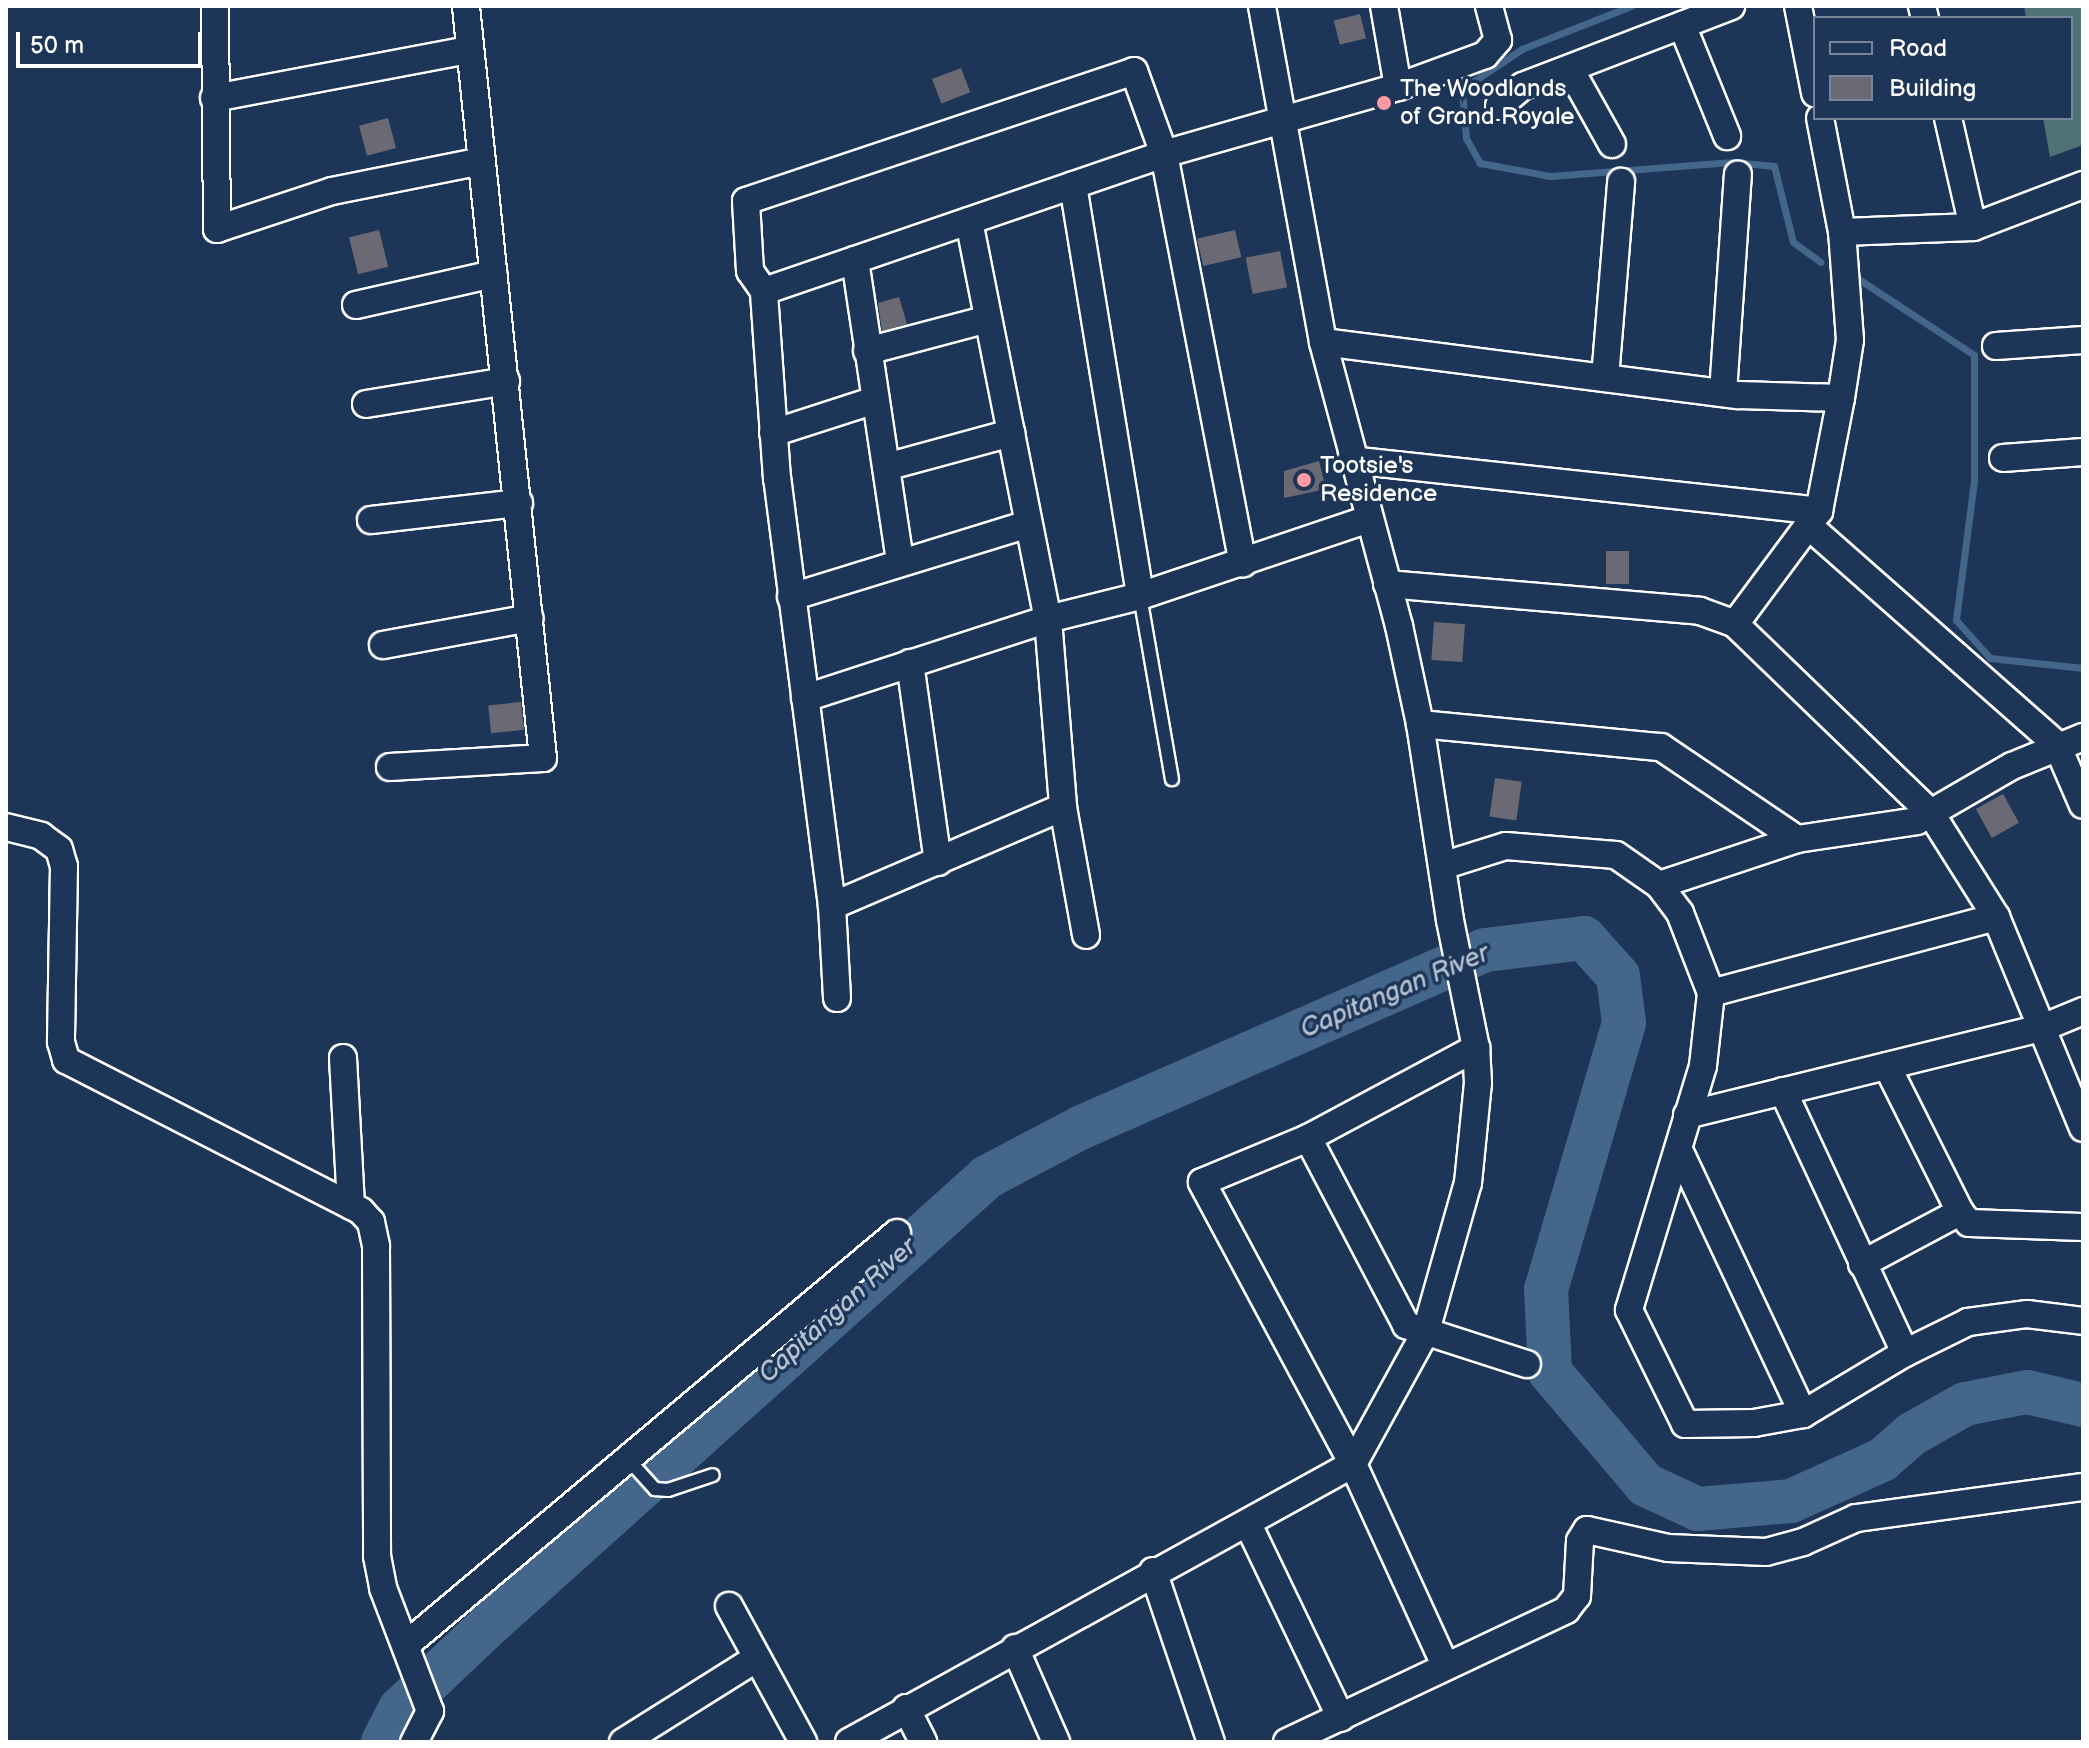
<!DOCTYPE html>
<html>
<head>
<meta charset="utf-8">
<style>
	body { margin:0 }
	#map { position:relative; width:2089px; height:1748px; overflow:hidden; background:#1d3557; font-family:"Balsamiq Sans",sans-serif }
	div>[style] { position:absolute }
	.green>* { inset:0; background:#4f7375 }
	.stream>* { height:7px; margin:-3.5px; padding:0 3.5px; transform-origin:3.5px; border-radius:3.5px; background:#45668b }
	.river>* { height:44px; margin:-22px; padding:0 22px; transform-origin:22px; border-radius:22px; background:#45668b }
	.building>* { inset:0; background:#6b6a74; transform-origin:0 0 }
	.roads { filter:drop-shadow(2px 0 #fff) drop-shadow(-2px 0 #fff) drop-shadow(0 2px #fff) drop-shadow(0 -2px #fff) }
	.lane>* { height:12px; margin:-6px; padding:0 6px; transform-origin:6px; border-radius:6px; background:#1d3557 }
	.street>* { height:26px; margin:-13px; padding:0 13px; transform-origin:13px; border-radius:13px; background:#1d3557 }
	.dots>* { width:22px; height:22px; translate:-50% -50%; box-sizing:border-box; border:4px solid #1d3557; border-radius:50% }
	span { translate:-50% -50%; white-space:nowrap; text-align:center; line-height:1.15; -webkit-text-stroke:7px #1d3557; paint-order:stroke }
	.poi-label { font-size:24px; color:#fff }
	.left { translate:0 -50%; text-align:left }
	.water-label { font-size:26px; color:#b5c2d1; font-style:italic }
	.frame { position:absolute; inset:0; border:8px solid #fff; pointer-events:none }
	.legend { position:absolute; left:1813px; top:16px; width:260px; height:104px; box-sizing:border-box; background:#1d3557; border:2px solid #77869a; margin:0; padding:10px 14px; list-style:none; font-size:24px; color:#fff }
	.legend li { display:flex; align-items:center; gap:16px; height:40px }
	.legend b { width:40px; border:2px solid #77869a }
	.scale { position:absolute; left:16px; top:32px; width:186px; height:36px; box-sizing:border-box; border:4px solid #fff; border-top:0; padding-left:10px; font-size:24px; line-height:28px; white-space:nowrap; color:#fff; -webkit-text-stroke:6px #1d3557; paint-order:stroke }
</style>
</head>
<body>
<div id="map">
	<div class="green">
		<div style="clip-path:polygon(2024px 6px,2083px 6px,2083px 145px,2050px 157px,2043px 118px,2071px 118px,2071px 18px,2026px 18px)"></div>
	</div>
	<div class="stream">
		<div style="left:1631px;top:6px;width:117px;rotate:158.5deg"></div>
		<div style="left:1522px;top:49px;width:72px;rotate:146.3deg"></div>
		<div style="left:1462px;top:89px;width:49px;rotate:85.3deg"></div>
		<div style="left:1466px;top:138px;width:29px;rotate:61deg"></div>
		<div style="left:1480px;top:163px;width:71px;rotate:10.5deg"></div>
		<div style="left:1550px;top:176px;width:184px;rotate:-4.4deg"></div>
		<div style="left:1733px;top:162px;width:41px;rotate:5.6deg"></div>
		<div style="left:1774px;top:166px;width:78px;rotate:76deg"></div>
		<div style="left:1793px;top:242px;width:34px;rotate:36deg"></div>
		<div style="left:1860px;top:280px;width:136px;rotate:33.3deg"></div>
		<div style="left:1974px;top:355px;width:126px;rotate:90deg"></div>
		<div style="left:1974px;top:481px;width:140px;rotate:97.4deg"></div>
		<div style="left:1956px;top:620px;width:51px;rotate:48.2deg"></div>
		<div style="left:1990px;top:658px;width:94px;rotate:6.1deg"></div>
	</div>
	<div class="river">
		<div style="left:383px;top:1742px;width:37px;rotate:-63deg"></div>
		<div style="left:400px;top:1709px;width:125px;rotate:-43.4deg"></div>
		<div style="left:491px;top:1623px;width:667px;rotate:-41.96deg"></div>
		<div style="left:987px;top:1177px;width:107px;rotate:-27.8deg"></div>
		<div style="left:1082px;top:1127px;width:440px;rotate:-23.7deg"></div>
		<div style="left:1485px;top:950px;width:100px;rotate:-6.9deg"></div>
		<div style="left:1584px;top:938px;width:51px;rotate:48.2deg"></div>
		<div style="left:1618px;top:976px;width:47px;rotate:82.7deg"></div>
		<div style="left:1624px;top:1023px;width:277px;rotate:106.3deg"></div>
		<div style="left:1546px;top:1289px;width:83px;rotate:87.2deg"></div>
		<div style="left:1550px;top:1372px;width:148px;rotate:49.7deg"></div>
		<div style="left:1646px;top:1485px;width:57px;rotate:24.8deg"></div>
		<div style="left:1698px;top:1509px;width:93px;rotate:-4.9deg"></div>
		<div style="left:1791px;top:1501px;width:100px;rotate:-24.3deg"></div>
		<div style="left:1882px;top:1460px;width:40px;rotate:-41deg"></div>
		<div style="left:1912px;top:1434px;width:61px;rotate:-29.5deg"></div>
		<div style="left:1965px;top:1404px;width:63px;rotate:-11deg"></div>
		<div style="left:2027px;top:1392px;width:57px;rotate:13.1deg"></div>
	</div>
	<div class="building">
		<div style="left:1360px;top:14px;width:25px;height:27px;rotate:76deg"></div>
		<div style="left:961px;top:68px;width:26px;height:31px;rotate:69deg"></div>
		<div style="left:388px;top:118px;width:31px;height:30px;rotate:75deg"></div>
		<div style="left:379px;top:230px;width:38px;height:31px;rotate:76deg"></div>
		<div style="left:1235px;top:230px;width:28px;height:39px;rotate:77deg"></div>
		<div style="left:1280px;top:251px;width:37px;height:35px;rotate:79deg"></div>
		<div style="clip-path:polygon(899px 297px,907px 324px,882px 331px,878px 303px)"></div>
		<div style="clip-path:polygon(1319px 461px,1326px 489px,1284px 498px,1284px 471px)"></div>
		<div style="left:1606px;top:551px;width:23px;height:33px"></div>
		<div style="left:1434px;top:622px;width:31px;height:38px;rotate:4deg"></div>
		<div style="left:521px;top:702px;width:28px;height:33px;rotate:84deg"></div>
		<div style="left:1495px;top:778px;width:27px;height:39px;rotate:8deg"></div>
		<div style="left:2003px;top:794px;width:33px;height:31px;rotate:61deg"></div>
	</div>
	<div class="roads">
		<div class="lane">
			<div style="left:1140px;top:596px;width:186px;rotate:80.1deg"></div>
			<div style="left:627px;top:1458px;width:42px;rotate:47.9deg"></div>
			<div style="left:655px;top:1489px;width:13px;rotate:4deg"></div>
			<div style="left:668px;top:1490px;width:47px;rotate:-18.4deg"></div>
		</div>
		<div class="street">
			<div style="left:215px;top:6px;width:223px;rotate:89.5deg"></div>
			<div style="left:217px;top:229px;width:121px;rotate:-18.3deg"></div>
			<div style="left:332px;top:191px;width:153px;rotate:-11.3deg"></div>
			<div style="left:1798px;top:6px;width:89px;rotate:78.9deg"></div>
			<div style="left:1922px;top:6px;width:12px;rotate:76deg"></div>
			<div style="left:1682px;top:25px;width:120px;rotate:67.9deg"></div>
			<div style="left:1570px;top:69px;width:86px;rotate:60.8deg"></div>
			<div style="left:1398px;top:87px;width:93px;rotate:-20.2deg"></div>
			<div style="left:1485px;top:55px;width:20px;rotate:-49deg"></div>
			<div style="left:1498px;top:40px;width:35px;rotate:-105deg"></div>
			<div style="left:214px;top:98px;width:259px;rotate:-10.7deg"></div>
			<div style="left:1499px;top:106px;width:31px;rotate:-40deg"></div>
			<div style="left:1523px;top:86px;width:223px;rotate:-21deg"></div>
			<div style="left:1948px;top:118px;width:112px;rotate:77.1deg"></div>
			<div style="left:1073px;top:185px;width:416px;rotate:80.7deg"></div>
			<div style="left:969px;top:221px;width:406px;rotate:78.8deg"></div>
			<div style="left:1048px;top:619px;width:189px;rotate:85.4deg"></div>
			<div style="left:1063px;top:807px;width:130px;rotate:79.8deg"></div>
			<div style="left:1842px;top:232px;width:131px;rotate:-2.2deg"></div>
			<div style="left:1973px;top:227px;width:118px;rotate:-20.9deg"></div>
			<div style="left:855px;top:260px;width:305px;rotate:81.5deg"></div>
			<div style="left:764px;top:291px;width:423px;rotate:-18.9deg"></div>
			<div style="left:1164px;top:154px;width:243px;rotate:-16deg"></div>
			<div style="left:1398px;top:87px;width:82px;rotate:-99.8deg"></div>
			<div style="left:356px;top:305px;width:141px;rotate:-12.7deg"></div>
			<div style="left:1323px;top:342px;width:419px;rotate:7.3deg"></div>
			<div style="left:1739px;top:395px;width:102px;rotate:1.7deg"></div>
			<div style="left:1996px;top:346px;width:87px;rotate:-3.9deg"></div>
			<div style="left:867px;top:351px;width:125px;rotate:-14.8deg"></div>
			<div style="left:1605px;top:378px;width:197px;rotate:-85.3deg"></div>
			<div style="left:1723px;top:393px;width:219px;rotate:-86.1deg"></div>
			<div style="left:366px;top:404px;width:142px;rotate:-9.3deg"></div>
			<div style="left:773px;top:433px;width:107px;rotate:-17.9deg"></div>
			<div style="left:2003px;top:458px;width:80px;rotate:-4.3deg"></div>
			<div style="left:1351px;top:460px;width:471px;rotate:6.2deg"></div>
			<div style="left:886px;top:467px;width:130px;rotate:-15.2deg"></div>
			<div style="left:371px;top:520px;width:149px;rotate:-6.6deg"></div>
			<div style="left:1809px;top:526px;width:331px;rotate:41.4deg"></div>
			<div style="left:2057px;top:745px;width:65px;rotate:66.6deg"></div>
			<div style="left:1387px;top:584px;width:314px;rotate:4.9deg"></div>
			<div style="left:1700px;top:611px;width:37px;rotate:20deg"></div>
			<div style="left:1735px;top:624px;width:271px;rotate:44deg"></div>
			<div style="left:1930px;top:812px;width:124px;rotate:57.8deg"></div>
			<div style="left:1996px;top:917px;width:228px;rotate:67.6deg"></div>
			<div style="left:791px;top:597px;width:248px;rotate:-17.1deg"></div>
			<div style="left:1735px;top:624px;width:141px;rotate:-53.4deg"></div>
			<div style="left:1819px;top:511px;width:115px;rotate:-79deg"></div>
			<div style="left:1841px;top:398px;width:59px;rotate:-81.2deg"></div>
			<div style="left:1850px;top:340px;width:108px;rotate:-94.2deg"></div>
			<div style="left:1842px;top:232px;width:116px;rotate:-100.9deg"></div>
			<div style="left:383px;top:645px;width:149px;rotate:-10.4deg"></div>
			<div style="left:910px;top:663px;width:201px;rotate:82deg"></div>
			<div style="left:805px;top:698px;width:256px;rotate:-18deg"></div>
			<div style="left:1048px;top:619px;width:95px;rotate:-14deg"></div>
			<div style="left:1140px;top:596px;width:242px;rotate:-18.6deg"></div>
			<div style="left:1420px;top:724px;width:242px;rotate:5.5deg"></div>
			<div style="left:1661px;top:747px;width:164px;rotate:34.1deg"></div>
			<div style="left:390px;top:767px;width:153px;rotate:-3.4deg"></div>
			<div style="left:543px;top:758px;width:756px;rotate:-95.85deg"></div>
			<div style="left:6px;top:827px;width:36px;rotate:14deg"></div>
			<div style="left:41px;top:836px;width:22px;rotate:36deg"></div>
			<div style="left:59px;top:849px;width:18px;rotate:74deg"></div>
			<div style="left:64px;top:866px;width:176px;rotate:91deg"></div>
			<div style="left:61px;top:1042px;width:19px;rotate:74deg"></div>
			<div style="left:66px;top:1060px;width:331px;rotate:27.1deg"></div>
			<div style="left:361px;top:1211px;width:15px;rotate:48deg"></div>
			<div style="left:371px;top:1222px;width:25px;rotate:78deg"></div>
			<div style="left:376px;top:1246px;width:310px;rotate:89.8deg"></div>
			<div style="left:377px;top:1556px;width:33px;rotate:79deg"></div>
			<div style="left:383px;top:1588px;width:132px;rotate:69.1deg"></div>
			<div style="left:430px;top:1711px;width:35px;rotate:117deg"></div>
			<div style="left:1442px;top:866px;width:67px;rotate:-17.4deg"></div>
			<div style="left:1506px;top:846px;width:110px;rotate:4.7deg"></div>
			<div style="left:1616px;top:855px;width:52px;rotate:34.9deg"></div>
			<div style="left:1659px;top:885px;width:35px;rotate:53deg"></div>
			<div style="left:1680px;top:913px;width:86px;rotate:68.8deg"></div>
			<div style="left:1711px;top:993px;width:73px;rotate:96.3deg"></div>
			<div style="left:1703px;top:1066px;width:255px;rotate:106.9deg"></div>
			<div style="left:1629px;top:1310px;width:127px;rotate:63.8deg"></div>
			<div style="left:1685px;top:1424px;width:69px;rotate:-0.8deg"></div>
			<div style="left:1754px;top:1423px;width:50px;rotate:-10.4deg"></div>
			<div style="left:1803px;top:1414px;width:119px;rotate:-30.9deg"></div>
			<div style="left:1905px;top:1353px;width:70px;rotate:-26.2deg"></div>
			<div style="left:1968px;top:1322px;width:60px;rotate:-7.7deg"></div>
			<div style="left:2027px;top:1314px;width:56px;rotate:7.1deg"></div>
			<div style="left:1659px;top:885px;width:145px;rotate:-18.4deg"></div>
			<div style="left:1797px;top:839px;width:121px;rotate:-8.5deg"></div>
			<div style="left:1917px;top:821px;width:110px;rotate:-30.1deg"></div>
			<div style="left:2012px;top:766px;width:77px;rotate:-22.2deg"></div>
			<div style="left:832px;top:906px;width:251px;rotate:-23.2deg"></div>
			<div style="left:1711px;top:993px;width:295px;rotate:-14.9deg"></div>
			<div style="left:837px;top:998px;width:92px;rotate:-93.1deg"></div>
			<div style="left:832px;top:906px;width:431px;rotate:-97.3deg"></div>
			<div style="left:777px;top:479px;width:188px;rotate:-94deg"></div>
			<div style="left:764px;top:291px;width:24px;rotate:-125deg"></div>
			<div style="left:750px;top:271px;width:70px;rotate:-93.3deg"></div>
			<div style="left:746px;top:201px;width:409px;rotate:-18.5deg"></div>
			<div style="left:1134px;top:71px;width:88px;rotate:70.1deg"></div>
			<div style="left:1164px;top:154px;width:417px;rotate:79.1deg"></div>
			<div style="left:343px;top:1058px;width:148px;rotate:86.9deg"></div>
			<div style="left:1887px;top:1066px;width:163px;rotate:63.4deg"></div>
			<div style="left:1783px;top:1091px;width:289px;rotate:65deg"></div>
			<div style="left:1687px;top:1115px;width:366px;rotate:-13.8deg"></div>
			<div style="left:2042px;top:1028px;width:44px;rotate:-22.5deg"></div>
			<div style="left:1308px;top:1138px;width:211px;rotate:62.3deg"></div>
			<div style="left:1406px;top:1325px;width:127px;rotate:17.9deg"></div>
			<div style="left:1679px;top:1150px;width:292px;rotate:64.8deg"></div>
			<div style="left:1862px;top:1264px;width:111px;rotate:-28deg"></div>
			<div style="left:1960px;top:1212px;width:14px;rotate:51deg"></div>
			<div style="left:1969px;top:1223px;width:114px;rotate:2deg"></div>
			<div style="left:1248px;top:1524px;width:215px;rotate:64.4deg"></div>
			<div style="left:1153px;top:1571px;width:181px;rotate:71.3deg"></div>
			<div style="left:729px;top:1606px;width:155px;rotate:61.4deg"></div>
			<div style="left:406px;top:1645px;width:641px;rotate:-40deg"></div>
			<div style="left:1015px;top:1648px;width:103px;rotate:66.4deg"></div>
			<div style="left:1445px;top:1665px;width:221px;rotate:-114.6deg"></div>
			<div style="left:1353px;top:1464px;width:320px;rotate:-118.2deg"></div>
			<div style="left:1202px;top:1182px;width:115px;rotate:-22.5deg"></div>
			<div style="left:1308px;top:1138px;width:191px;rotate:-28.2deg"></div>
			<div style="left:906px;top:1708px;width:38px;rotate:63deg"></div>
			<div style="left:623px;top:1742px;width:158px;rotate:-32.1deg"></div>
			<div style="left:849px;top:1742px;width:576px;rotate:-28.88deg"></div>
			<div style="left:1353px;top:1464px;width:152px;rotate:-61.2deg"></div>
			<div style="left:1426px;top:1331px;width:154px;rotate:-74.2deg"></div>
			<div style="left:1468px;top:1183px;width:100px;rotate:-84.3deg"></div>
			<div style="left:1478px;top:1083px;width:35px;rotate:-93deg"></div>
			<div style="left:1476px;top:1048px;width:131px;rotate:-101.5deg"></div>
			<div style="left:1450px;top:920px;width:198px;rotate:-98.7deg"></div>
			<div style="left:1420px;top:724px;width:100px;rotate:-102.1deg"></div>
			<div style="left:1399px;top:626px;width:294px;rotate:-105deg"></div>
			<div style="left:1323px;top:342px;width:341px;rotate:-100.3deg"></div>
			<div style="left:1287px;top:1742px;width:309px;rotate:-25.3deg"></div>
			<div style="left:1566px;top:1610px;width:18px;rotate:-52deg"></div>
			<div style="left:1577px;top:1596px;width:55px;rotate:-86.9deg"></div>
			<div style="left:1580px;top:1541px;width:13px;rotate:-58deg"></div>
			<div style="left:1587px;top:1530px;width:83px;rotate:12.5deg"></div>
			<div style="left:1668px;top:1548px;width:98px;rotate:2.3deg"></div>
			<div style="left:1766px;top:1552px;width:38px;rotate:-15deg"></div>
			<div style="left:1803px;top:1542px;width:58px;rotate:-24.4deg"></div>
			<div style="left:1856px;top:1518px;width:229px;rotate:-7.8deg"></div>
		</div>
	</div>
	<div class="dots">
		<div style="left:1384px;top:103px;background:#ff9aa2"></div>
		<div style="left:1304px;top:480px;background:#ff9aa2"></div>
	</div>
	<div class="poi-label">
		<span class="left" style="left:1400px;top:103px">The Woodlands<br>of Grand Royale</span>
		<span class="left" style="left:1320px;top:480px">Tootsie's<br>Residence</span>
	</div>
	<div class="water-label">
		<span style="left:1395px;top:992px;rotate:-23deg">Capitangan River</span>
		<span style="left:838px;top:1311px;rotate:-42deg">Capitangan River</span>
	</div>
	<div class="frame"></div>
	<ul class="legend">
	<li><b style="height:10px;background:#1d3557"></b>Road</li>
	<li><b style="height:22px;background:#6b6a74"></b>Building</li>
	</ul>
	<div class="scale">50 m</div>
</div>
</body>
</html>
